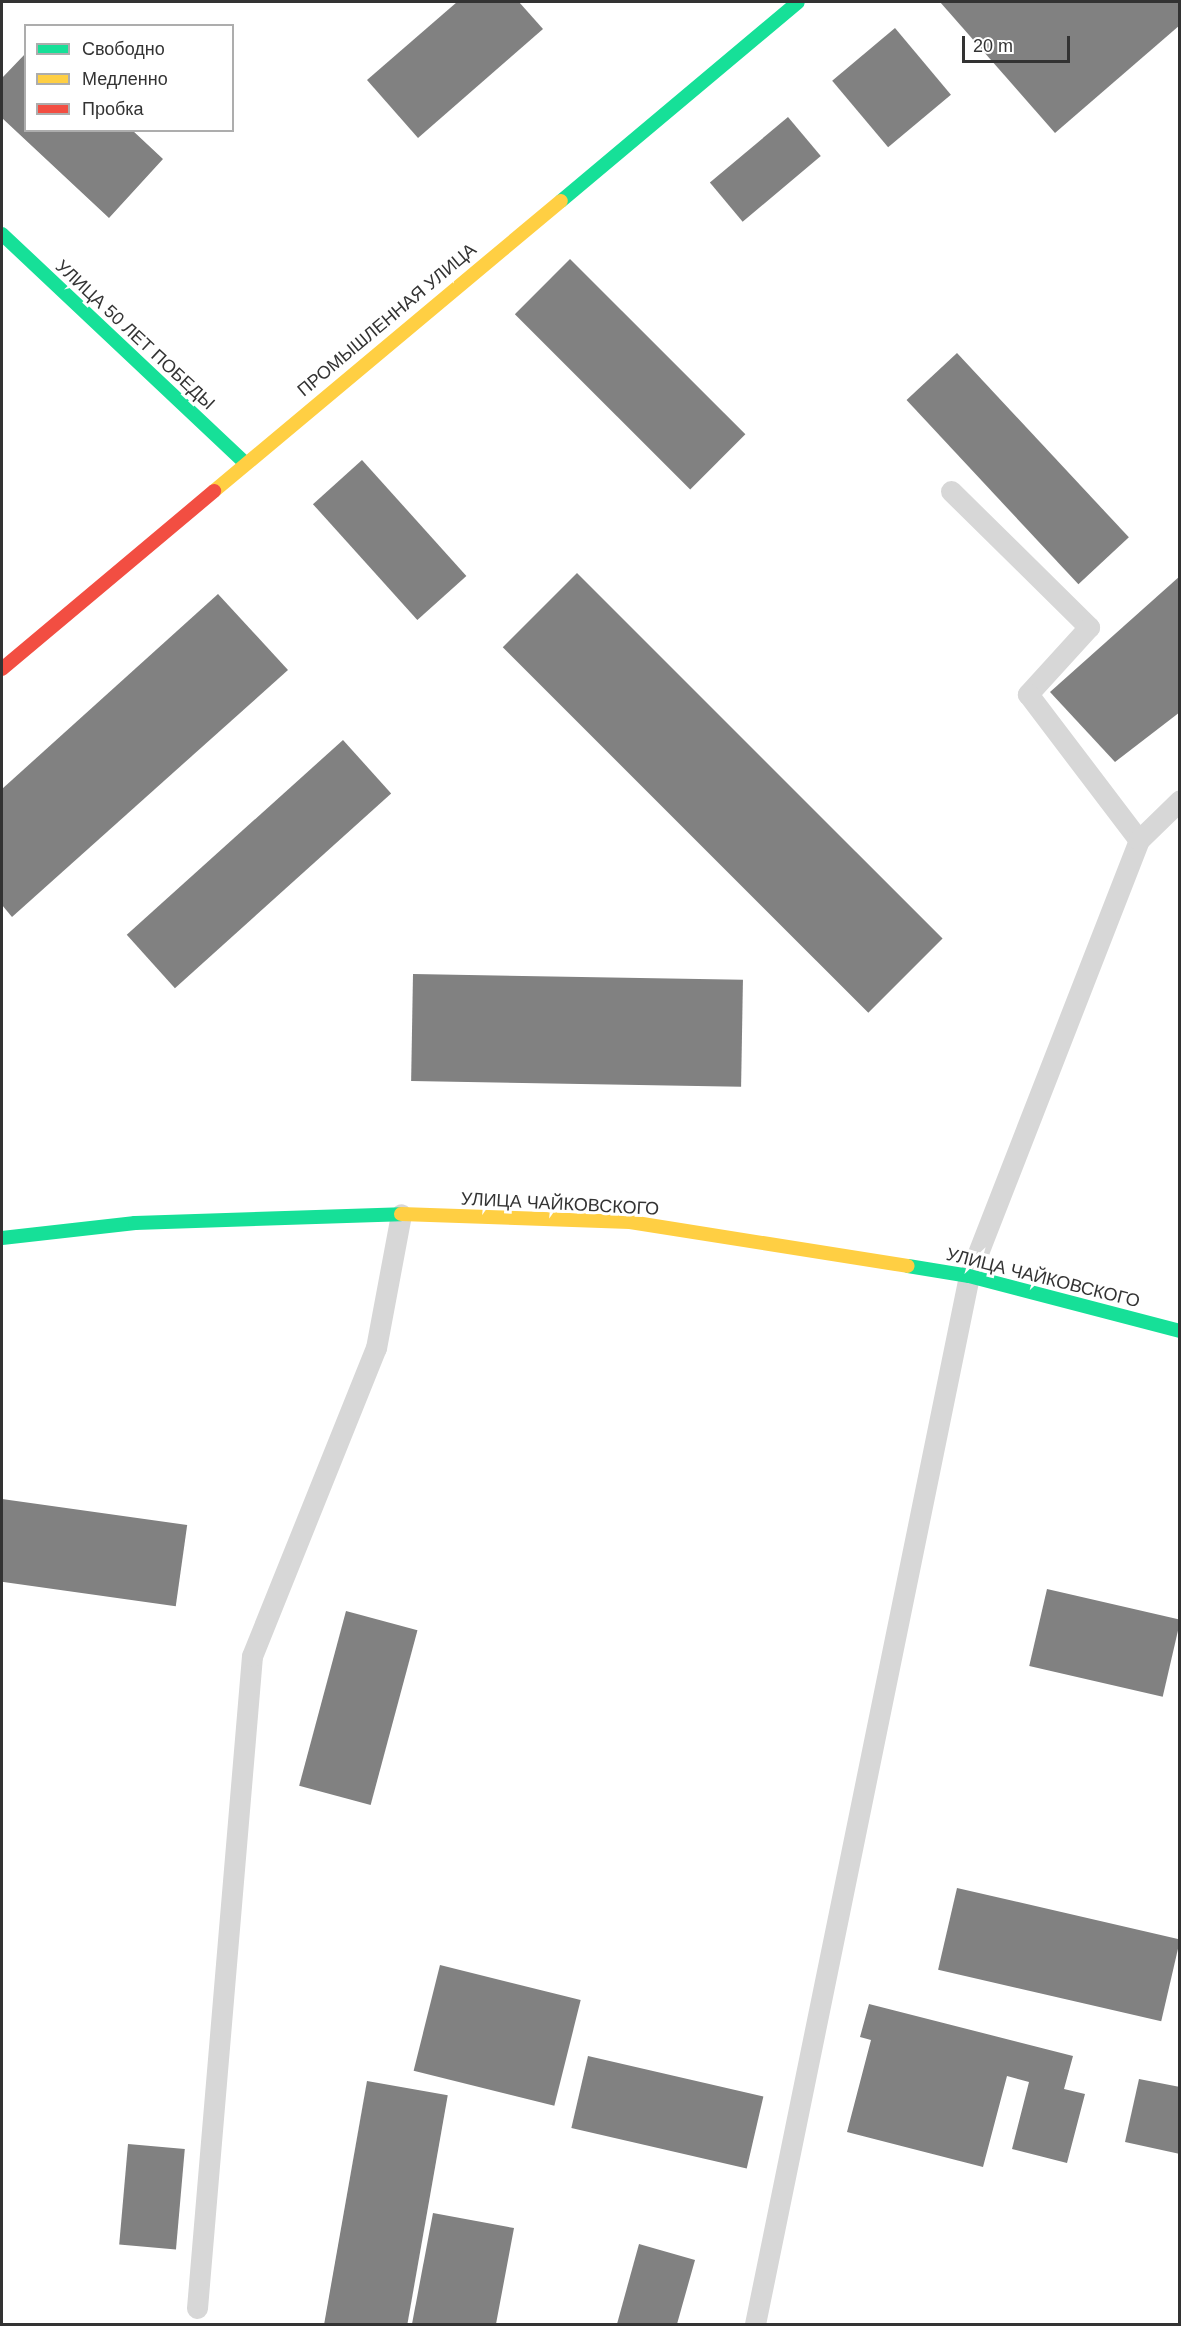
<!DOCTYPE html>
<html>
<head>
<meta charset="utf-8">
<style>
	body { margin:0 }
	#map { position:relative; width:1181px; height:2326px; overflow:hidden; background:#fff; font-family:Arial,sans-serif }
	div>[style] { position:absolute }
	.building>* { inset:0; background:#818181; transform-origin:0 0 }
	.lane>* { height:21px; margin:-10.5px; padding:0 10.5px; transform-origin:10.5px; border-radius:10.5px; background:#d7d7d7 }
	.fast>* { height:14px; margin:-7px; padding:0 7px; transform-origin:7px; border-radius:7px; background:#16e098 }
	.slow>* { height:14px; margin:-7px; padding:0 7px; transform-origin:7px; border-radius:7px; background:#ffcf43 }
	.jam>* { height:14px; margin:-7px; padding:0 7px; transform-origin:7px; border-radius:7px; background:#f24e42 }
	span { translate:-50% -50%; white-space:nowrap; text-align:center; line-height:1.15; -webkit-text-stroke:6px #fff; paint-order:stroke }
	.street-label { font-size:18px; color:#333 }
	.frame { position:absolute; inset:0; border:3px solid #333; pointer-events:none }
	.legend { position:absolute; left:24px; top:24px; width:210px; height:108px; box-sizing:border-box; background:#fff; border:2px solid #adadad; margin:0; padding:8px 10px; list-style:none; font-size:18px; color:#333 }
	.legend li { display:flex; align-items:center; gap:12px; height:30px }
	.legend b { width:30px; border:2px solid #adadad }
	.scale { position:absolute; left:962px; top:36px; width:108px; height:27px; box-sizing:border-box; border:3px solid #333; border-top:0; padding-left:8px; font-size:18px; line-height:21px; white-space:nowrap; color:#333; -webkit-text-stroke:4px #fff; paint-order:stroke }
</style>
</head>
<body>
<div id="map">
	<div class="building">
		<div style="clip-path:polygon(457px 2px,519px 2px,543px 29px,418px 138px,367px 80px)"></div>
		<div style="clip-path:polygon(940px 2px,1180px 2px,1180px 25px,1055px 133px)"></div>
		<div style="left:895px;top:28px;width:87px;height:82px;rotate:50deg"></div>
		<div style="clip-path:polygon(26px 53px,26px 130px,132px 130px,163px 159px,109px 218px,2px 118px,2px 78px)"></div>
		<div style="left:788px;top:117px;width:51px;height:102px;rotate:50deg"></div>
		<div style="left:570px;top:259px;width:248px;height:78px;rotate:45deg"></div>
		<div style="left:957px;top:353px;width:252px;height:69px;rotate:47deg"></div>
		<div style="left:362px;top:460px;width:156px;height:66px;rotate:48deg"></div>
		<div style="left:577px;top:573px;width:517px;height:105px;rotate:45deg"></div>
		<div style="clip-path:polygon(1180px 576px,1180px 712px,1115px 762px,1050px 692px)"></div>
		<div style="clip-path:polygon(218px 594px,288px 670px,12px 917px,2px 905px,2px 789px)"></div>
		<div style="left:343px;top:740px;width:72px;height:291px;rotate:48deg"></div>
		<div style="left:413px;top:974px;width:330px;height:107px;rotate:1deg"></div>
		<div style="left:2px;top:1499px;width:187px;height:82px;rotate:8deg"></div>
		<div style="left:1047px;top:1589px;width:137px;height:79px;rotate:13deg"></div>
		<div style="left:346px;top:1611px;width:74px;height:181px;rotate:15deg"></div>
		<div style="left:957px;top:1888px;width:229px;height:84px;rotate:13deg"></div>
		<div style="left:440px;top:1965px;width:145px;height:109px;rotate:14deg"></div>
		<div style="clip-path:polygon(869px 2004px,1073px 2056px,1064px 2089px,1085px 2094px,1067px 2163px,1012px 2149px,1029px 2082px,1007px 2076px,983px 2167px,847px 2132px,871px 2040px,860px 2037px)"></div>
		<div style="left:588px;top:2056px;width:180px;height:74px;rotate:13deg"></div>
		<div style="clip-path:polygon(1139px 2079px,1180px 2087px,1180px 2154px,1125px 2142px)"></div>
		<div style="left:367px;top:2081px;width:82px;height:247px;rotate:10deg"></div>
		<div style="left:128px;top:2144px;width:57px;height:101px;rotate:5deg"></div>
		<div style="clip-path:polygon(433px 2213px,514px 2228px,496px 2324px,412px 2324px)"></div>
		<div style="clip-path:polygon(639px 2244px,695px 2260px,677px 2324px,617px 2324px)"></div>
	</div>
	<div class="lane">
		<div style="left:951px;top:491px;width:194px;rotate:44.6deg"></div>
		<div style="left:1089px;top:627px;width:91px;rotate:132.3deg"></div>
		<div style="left:1028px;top:694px;width:183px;rotate:52.8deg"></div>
		<div style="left:197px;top:2308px;width:654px;rotate:-85.18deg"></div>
		<div style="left:252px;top:1656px;width:332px;rotate:-68.1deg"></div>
		<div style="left:376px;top:1348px;width:136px;rotate:-79.4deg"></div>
		<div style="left:755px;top:2324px;width:1070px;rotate:-78.46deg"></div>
		<div style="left:969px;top:1276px;width:468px;rotate:-68.7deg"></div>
		<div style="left:1139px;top:840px;width:57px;rotate:-44.3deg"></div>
	</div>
	<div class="fast">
		<div style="left:561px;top:201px;width:309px;rotate:-40deg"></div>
		<div style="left:2px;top:234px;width:332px;rotate:43.3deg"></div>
		<div style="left:2px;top:1238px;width:134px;rotate:-6.4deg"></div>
		<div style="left:135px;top:1223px;width:266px;rotate:-1.9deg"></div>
		<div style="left:908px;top:1266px;width:62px;rotate:9.3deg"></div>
		<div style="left:969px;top:1276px;width:218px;rotate:14.6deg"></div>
	</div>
	<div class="slow">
		<div style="left:214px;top:491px;width:452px;rotate:-39.9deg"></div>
		<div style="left:401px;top:1214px;width:229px;rotate:2deg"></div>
		<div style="left:630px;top:1222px;width:281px;rotate:9deg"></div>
	</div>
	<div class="jam">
		<div style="left:2px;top:669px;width:277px;rotate:-40deg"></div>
	</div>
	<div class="street-label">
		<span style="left:387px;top:320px;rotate:-40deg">ПРОМЫШЛЕННАЯ УЛИЦА</span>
		<span style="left:135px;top:335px;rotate:43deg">УЛИЦА 50 ЛЕТ ПОБЕДЫ</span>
		<span style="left:560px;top:1204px;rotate:3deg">УЛИЦА ЧАЙКОВСКОГО</span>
		<span style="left:1043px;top:1278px;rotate:14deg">УЛИЦА ЧАЙКОВСКОГО</span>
	</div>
	<div class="frame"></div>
	<ul class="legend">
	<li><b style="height:8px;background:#16e098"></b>Свободно</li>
	<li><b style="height:8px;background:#ffcf43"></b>Медленно</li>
	<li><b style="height:8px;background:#f24e42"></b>Пробка</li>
	</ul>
	<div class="scale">20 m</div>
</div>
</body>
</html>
